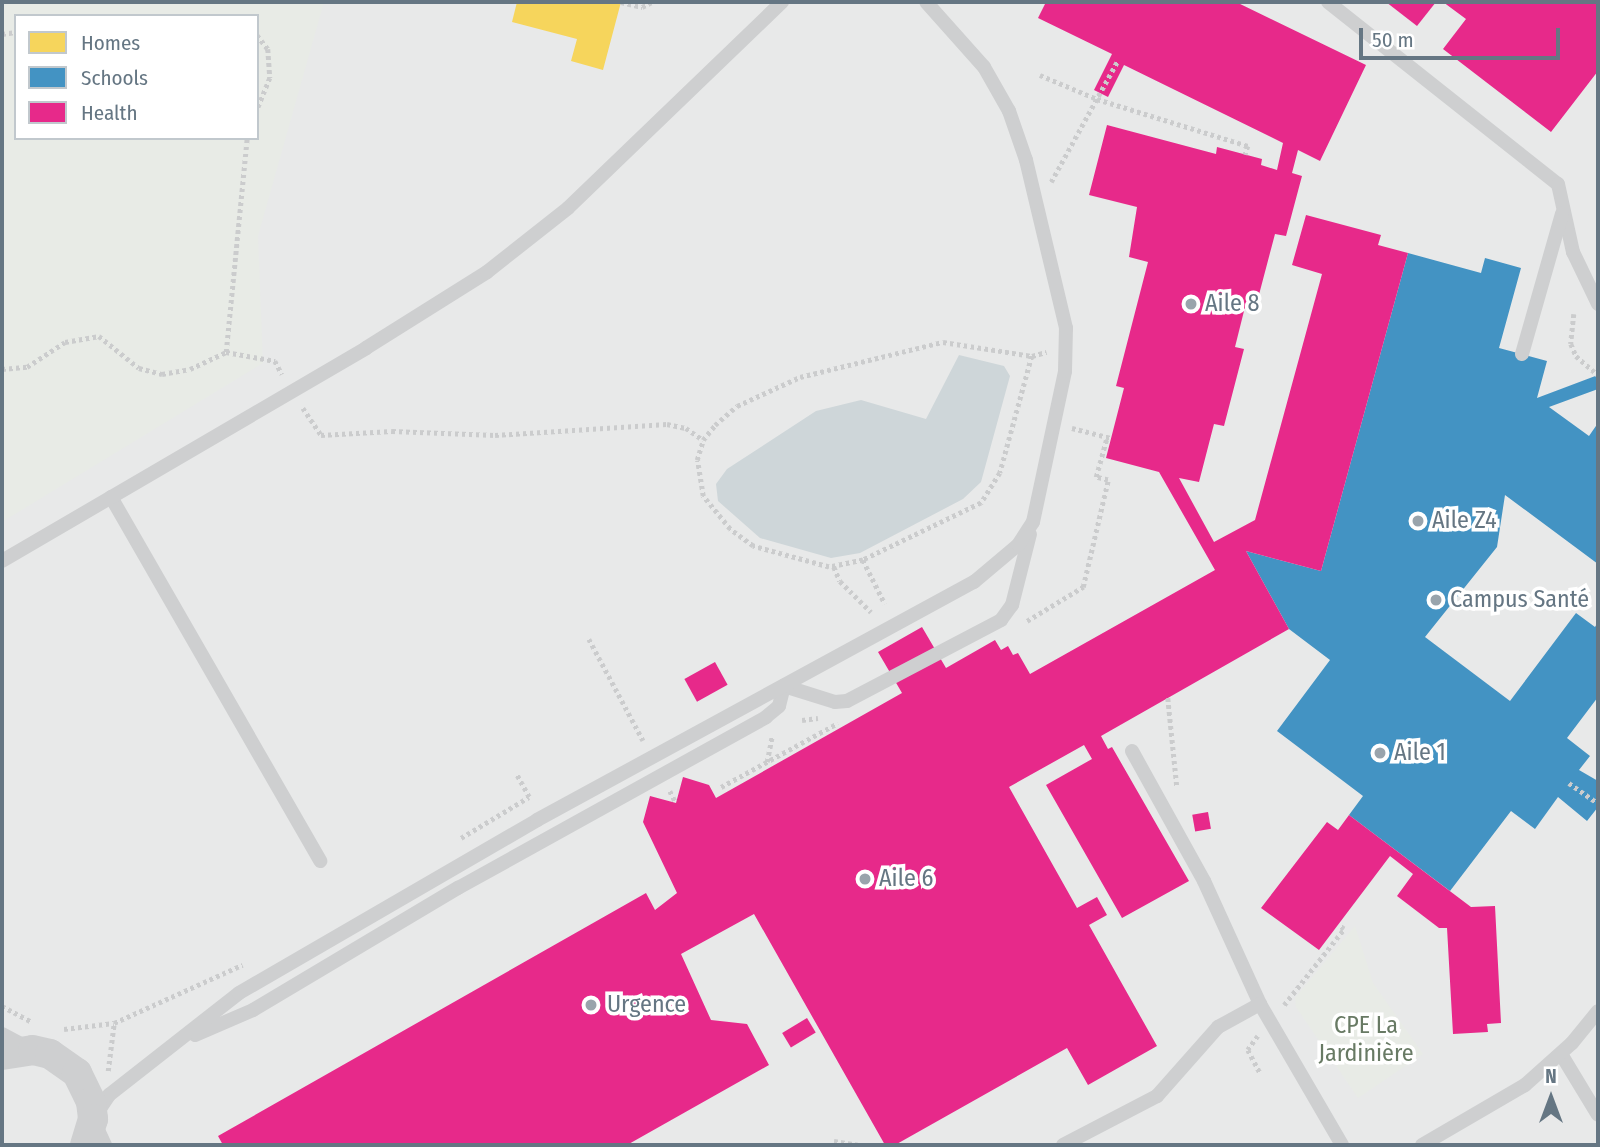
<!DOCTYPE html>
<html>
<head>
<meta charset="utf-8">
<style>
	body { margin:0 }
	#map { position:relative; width:1600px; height:1147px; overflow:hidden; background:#f9f9f9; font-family:"Fira Sans Condensed",sans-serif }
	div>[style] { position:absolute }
	.built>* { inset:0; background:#e8e9e9 }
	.green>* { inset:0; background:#e8ebe6 }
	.water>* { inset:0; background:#ced6d9 }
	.homes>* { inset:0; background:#f6d55c }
	.schools>* { inset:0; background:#4393c3 }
	.health>* { inset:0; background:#e7298a; transform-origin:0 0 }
	.path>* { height:4.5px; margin-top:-2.25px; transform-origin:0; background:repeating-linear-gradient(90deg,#cbcccd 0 3.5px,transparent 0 7px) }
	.service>* { height:14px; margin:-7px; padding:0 7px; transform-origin:7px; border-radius:7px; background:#cecfd0 }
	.minor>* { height:30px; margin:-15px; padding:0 15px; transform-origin:15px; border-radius:15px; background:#cecfd0 }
	.dots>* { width:19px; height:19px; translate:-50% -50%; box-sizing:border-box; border:4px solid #fff; border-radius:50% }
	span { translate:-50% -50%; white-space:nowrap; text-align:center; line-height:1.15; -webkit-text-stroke:7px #fff; paint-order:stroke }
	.poi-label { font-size:24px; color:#657683 }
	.left { translate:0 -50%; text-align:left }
	.park-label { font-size:24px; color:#687a64 }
	.frame { position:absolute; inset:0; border:4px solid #657683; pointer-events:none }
	.legend { position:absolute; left:14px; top:14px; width:245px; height:126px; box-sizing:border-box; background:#fff; border:2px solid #c1c8cd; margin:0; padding:9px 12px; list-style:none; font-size:21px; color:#657683 }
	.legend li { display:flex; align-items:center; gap:14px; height:35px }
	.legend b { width:35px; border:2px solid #c1c8cd }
	.north { position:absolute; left:1516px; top:1063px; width:70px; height:70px; -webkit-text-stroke:5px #fff; paint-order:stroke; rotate:0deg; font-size:19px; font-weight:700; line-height:28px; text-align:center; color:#657683 }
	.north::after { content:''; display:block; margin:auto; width:24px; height:32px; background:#657683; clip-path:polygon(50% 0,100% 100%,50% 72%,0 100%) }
	.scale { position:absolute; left:1359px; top:28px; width:201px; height:32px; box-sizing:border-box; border:4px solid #657683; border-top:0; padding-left:9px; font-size:21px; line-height:24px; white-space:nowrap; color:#657683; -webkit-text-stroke:5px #fff; paint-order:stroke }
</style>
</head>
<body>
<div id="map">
	<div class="built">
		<div style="clip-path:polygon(evenodd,2px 2px,1598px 2px,1598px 1145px,2px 1145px,2px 2px,16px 16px,257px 16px,257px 138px,16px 138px,16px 16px)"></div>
	</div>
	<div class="green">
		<div style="clip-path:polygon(evenodd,2px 2px,324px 2px,258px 236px,263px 363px,2px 522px,2px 2px,16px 16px,257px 16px,257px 138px,16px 138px,16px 16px)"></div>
		<div style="clip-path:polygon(1355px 926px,1373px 983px,1423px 1054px,1358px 1098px,1296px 1007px,1295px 998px)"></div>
	</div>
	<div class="water">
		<div style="clip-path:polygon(959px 355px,1004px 366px,1010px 376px,981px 482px,963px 499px,860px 553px,831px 558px,760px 538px,718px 501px,716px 484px,727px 469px,816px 411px,861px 400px,926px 419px)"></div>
	</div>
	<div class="homes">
		<div style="clip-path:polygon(517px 2px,621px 2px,603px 70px,571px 61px,577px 39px,512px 22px)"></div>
	</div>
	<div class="schools">
		<div style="clip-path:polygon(1408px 253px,1481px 273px,1485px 258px,1521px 268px,1499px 348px,1547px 361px,1537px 398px,1598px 375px,1598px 389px,1549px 407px,1589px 436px,1598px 423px,1598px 564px,1505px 495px,1497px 547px,1425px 637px,1510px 701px,1576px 613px,1595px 627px,1598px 622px,1598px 697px,1567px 738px,1590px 756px,1579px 770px,1598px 781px,1598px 807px,1587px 821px,1558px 797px,1535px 829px,1511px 811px,1450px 891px,1349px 815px,1363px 796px,1277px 731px,1330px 660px,1289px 629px,1246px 551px,1321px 571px)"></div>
	</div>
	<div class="health">
		<div style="clip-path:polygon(1046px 2px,1236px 2px,1366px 65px,1320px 161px,1298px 150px,1292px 173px,1302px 176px,1286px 236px,1275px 234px,1256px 306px,1246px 303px,1235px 347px,1244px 349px,1224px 426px,1214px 424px,1199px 482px,1179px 478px,1214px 542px,1255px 520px,1322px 274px,1292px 265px,1306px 215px,1381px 235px,1378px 245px,1408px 253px,1321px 571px,1246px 551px,1289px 629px,1101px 736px,1108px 749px,1112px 747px,1189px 881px,1122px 918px,1046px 785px,1092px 759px,1084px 745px,1009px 787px,1077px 908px,1097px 897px,1107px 915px,1089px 925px,1157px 1046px,1088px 1085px,1067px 1048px,895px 1145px,885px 1145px,754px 914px,681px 954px,711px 1020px,747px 1024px,769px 1065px,627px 1145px,223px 1145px,218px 1136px,646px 893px,655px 910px,677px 893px,643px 822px,650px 796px,676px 803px,683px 777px,709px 785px,716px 798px,902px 693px,878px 652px,922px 627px,946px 668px,995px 640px,1001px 650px,1008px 646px,1013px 655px,1018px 653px,1030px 674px,1215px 570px,1159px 472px,1106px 458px,1124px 388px,1116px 386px,1148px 262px,1129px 257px,1137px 207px,1089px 195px,1107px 125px,1216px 154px,1217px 147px,1262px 159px,1261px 165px,1277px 170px,1283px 143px,1124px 65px,1108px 97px,1094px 90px,1112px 54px,1038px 18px)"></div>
		<div style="clip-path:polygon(1386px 2px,1436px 2px,1417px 26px)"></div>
		<div style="clip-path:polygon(1443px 2px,1598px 2px,1598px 71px,1551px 132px,1443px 49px,1466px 19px)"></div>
		<div style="left:715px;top:662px;width:26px;height:35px;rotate:61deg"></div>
		<div style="left:1208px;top:812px;width:17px;height:16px;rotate:80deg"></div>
		<div style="clip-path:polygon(1349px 815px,1471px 907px,1495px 906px,1501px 1023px,1487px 1024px,1488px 1032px,1453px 1034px,1447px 928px,1439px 928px,1397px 896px,1413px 874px,1390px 856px,1319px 950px,1261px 908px,1327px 822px,1338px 830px)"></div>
		<div style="left:807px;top:1018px;width:17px;height:29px;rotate:59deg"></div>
	</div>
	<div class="path">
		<div style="left:621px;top:2px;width:22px;rotate:13deg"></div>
		<div style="left:642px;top:7px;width:11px;rotate:-27deg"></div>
		<div style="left:93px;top:16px;width:90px"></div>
		<div style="left:2px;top:34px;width:14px;rotate:-8deg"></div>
		<div style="left:257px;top:35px;width:18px;rotate:52deg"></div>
		<div style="left:268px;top:49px;width:29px;rotate:86deg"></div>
		<div style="left:270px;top:78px;width:35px;rotate:112deg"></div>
		<div style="left:1040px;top:75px;width:62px;rotate:22.8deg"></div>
		<div style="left:1097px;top:99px;width:158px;rotate:17.3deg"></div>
		<div style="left:1248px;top:146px;width:9px;rotate:108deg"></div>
		<div style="left:1051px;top:182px;width:137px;rotate:-61.2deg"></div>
		<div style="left:1574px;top:314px;width:30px;rotate:96deg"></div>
		<div style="left:1571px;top:344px;width:13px;rotate:67deg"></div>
		<div style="left:1576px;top:356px;width:29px;rotate:41deg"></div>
		<div style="left:226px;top:352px;width:215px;rotate:-84.4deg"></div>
		<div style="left:1032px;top:356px;width:121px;rotate:105.3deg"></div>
		<div style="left:1000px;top:473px;width:36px;rotate:122deg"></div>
		<div style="left:981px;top:503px;width:131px;rotate:154.2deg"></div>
		<div style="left:863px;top:560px;width:35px;rotate:168deg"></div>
		<div style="left:829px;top:567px;width:79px;rotate:-164.6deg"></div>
		<div style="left:753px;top:546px;width:29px;rotate:-144deg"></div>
		<div style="left:730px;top:529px;width:43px;rotate:-129.3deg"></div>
		<div style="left:703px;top:496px;width:36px;rotate:-99deg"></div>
		<div style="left:697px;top:460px;width:21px;rotate:-73deg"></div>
		<div style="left:703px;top:440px;width:19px;rotate:-51deg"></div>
		<div style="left:715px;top:425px;width:29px;rotate:-41deg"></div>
		<div style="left:737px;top:406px;width:69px;rotate:-24.7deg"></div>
		<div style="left:800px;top:377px;width:147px;rotate:-13.8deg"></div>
		<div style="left:943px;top:342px;width:90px;rotate:8.9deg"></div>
		<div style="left:1032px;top:356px;width:15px;rotate:-16deg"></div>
		<div style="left:2px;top:369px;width:25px;rotate:-5deg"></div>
		<div style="left:27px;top:367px;width:45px;rotate:-33.3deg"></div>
		<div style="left:65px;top:342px;width:35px;rotate:-10deg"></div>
		<div style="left:99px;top:336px;width:51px;rotate:38.7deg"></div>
		<div style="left:139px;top:368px;width:24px;rotate:15deg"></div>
		<div style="left:162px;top:374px;width:28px;rotate:-10deg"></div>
		<div style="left:190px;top:369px;width:40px;rotate:-25deg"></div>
		<div style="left:226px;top:352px;width:50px;rotate:10.4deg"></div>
		<div style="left:275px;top:361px;width:15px;rotate:62deg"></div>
		<div style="left:303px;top:408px;width:32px;rotate:56deg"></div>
		<div style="left:321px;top:435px;width:71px;rotate:-3.2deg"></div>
		<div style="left:392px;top:431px;width:103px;rotate:2.2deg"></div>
		<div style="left:495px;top:435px;width:172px;rotate:-3.7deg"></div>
		<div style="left:667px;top:424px;width:19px;rotate:12deg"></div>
		<div style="left:686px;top:428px;width:21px;rotate:35deg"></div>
		<div style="left:1072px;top:428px;width:40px;rotate:14.4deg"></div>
		<div style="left:863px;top:560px;width:49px;rotate:63.4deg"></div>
		<div style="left:834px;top:567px;width:15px;rotate:67deg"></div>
		<div style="left:840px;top:581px;width:44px;rotate:45deg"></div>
		<div style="left:1027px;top:621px;width:66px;rotate:-31.3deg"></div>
		<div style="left:1083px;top:587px;width:110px;rotate:-76.8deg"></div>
		<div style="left:1108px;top:480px;width:12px;rotate:-166deg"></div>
		<div style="left:1096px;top:477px;width:41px;rotate:-74.6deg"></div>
		<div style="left:589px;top:639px;width:115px;rotate:61.9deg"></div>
		<div style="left:1168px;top:698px;width:89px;rotate:84.2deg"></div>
		<div style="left:802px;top:720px;width:16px;rotate:-7deg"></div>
		<div style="left:767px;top:762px;width:25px;rotate:-79deg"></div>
		<div style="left:1569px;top:783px;width:35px;rotate:35deg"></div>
		<div style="left:721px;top:787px;width:133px;rotate:-28.7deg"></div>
		<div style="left:670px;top:791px;width:13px;rotate:63deg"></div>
		<div style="left:461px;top:838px;width:79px;rotate:-31.1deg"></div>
		<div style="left:529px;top:797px;width:25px;rotate:-119deg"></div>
		<div style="left:1284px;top:1005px;width:97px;rotate:-51.7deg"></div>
		<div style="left:1344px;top:929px;width:7px;rotate:-146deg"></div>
		<div style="left:2px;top:1006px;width:34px;rotate:28deg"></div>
		<div style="left:64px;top:1029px;width:50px;rotate:-6.8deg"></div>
		<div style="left:114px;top:1023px;width:141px;rotate:-24.4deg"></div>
		<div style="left:1258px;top:1036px;width:17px;rotate:126deg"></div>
		<div style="left:1248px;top:1050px;width:27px;rotate:62deg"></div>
		<div style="left:108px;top:1071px;width:48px;rotate:-82.9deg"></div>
		<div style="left:834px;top:1141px;width:24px;rotate:9deg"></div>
	</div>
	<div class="service">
		<div style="left:1328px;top:2px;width:293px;rotate:38.4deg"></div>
		<div style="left:1558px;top:184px;width:70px;rotate:77.6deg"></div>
		<div style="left:1573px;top:252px;width:58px;rotate:64.3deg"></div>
		<div style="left:1522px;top:354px;width:146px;rotate:-74.1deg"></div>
		<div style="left:111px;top:497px;width:420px;rotate:60.1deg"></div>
		<div style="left:2px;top:561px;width:422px;rotate:-30.3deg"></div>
		<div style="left:366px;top:348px;width:143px;rotate:-32.1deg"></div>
		<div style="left:487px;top:272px;width:103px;rotate:-38.3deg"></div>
		<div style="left:568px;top:208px;width:297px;rotate:-43.9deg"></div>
		<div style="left:784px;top:686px;width:53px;rotate:17.4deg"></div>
		<div style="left:835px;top:702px;width:12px;rotate:-5deg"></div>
		<div style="left:847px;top:701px;width:174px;rotate:-27.7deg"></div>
		<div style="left:1001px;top:620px;width:19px;rotate:-54deg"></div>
		<div style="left:1012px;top:605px;width:73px;rotate:-75.8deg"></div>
		<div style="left:1132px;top:751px;width:149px;rotate:61deg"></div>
		<div style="left:1204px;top:881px;width:135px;rotate:65.5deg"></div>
		<div style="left:1260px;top:1004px;width:163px;rotate:59.8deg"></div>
		<div style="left:2px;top:1034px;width:27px;rotate:28deg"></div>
		<div style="left:195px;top:1035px;width:63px;rotate:-23.3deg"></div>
		<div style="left:253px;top:1010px;width:239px;rotate:-30.8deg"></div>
		<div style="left:458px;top:888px;width:352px;rotate:-29deg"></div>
		<div style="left:766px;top:717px;width:17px;rotate:-40deg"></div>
		<div style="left:779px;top:706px;width:21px;rotate:-76deg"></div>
		<div style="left:1561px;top:1054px;width:71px;rotate:58.8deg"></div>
		<div style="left:105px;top:1145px;width:29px;rotate:-115deg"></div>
		<div style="left:93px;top:1119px;width:29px;rotate:-56deg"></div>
		<div style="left:109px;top:1095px;width:165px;rotate:-38.1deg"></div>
		<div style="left:239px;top:993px;width:345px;rotate:-30.1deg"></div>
		<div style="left:537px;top:820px;width:498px;rotate:-28.6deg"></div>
		<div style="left:974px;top:582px;width:57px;rotate:-40.1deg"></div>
		<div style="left:1018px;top:545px;width:27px;rotate:-57deg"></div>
		<div style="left:1033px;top:522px;width:154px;rotate:-78deg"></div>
		<div style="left:1065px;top:371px;width:43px;rotate:-88.7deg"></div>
		<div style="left:1066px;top:328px;width:173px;rotate:-103.4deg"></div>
		<div style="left:1026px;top:160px;width:52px;rotate:-109.1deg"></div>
		<div style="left:1009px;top:111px;width:51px;rotate:-119.6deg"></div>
		<div style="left:984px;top:67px;width:87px;rotate:-131.7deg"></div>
		<div style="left:1063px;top:1145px;width:106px;rotate:-27.5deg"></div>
		<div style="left:1157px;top:1096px;width:92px;rotate:-48.5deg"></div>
		<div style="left:1218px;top:1027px;width:48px;rotate:-28.7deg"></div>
		<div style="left:1422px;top:1145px;width:119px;rotate:-30.2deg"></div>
		<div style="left:1525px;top:1085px;width:63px;rotate:-41.8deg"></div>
		<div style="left:1572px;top:1043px;width:41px;rotate:-50.9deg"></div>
	</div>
	<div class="minor">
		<div style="left:2px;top:1055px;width:31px;rotate:-9deg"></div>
		<div style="left:33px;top:1050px;width:17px;rotate:13deg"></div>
		<div style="left:50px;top:1054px;width:33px;rotate:35deg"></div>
		<div style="left:77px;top:1073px;width:32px;rotate:64deg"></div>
		<div style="left:91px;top:1102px;width:17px;rotate:83deg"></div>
		<div style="left:93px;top:1119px;width:27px;rotate:107deg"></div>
	</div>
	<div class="dots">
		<div style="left:1191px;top:304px;background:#99a4ac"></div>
		<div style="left:1418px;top:521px;background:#99a4ac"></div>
		<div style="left:1436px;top:600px;background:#99a4ac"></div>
		<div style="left:1380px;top:753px;background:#99a4ac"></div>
		<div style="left:865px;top:879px;background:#99a4ac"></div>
		<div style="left:591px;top:1005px;background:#99a4ac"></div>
	</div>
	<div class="poi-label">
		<span class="left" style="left:1205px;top:304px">Aile 8</span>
		<span class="left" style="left:1432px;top:521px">Aile Z4</span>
		<span class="left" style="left:1450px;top:600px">Campus Santé</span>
		<span class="left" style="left:1394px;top:753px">Aile 1</span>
		<span class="left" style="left:879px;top:879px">Aile 6</span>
		<span class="left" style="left:607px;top:1005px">Urgence</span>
	</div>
	<div class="park-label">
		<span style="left:1366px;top:1040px">CPE La<br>Jardinière</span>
	</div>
	<div class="frame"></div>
	<ul class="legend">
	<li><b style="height:19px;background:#f6d55c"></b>Homes</li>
	<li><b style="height:19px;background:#4393c3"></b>Schools</li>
	<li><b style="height:19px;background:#e7298a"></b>Health</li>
	</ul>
	<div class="north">N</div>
	<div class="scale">50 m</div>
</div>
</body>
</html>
